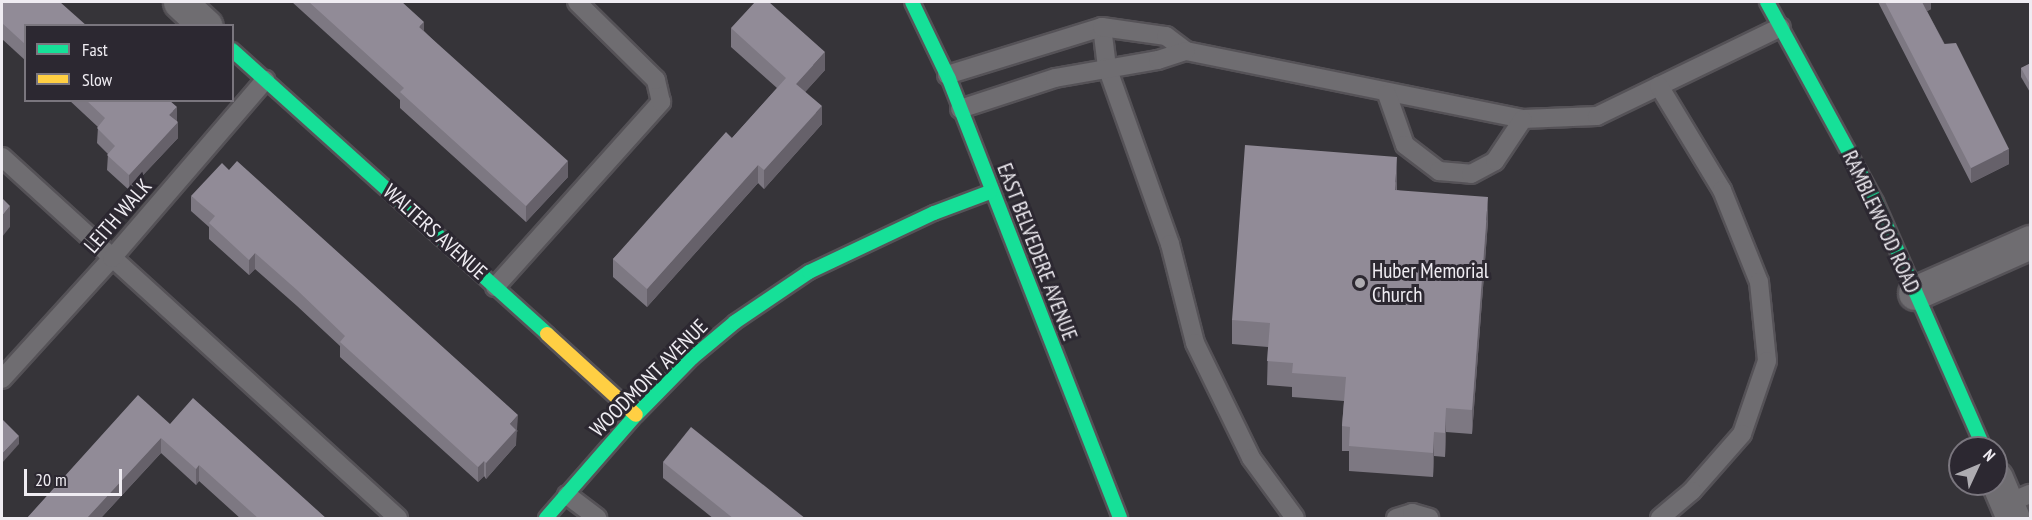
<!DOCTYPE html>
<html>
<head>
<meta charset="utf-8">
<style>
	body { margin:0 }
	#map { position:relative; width:2032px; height:520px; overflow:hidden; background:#363439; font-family:"PT Sans Narrow",sans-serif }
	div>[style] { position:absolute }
	.roads { filter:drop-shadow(2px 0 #555257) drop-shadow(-2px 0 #555257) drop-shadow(0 2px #555257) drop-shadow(0 -2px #555257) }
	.lane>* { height:18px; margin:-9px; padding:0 9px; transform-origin:9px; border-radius:9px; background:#6f6d71 }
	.street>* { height:33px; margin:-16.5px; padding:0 16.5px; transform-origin:16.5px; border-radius:16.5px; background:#6f6d71 }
	.fast>* { height:14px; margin:-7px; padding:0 7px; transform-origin:7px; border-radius:7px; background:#16e098 }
	.slow>* { height:14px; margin:-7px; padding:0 7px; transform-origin:7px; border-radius:7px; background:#ffcf43 }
	.wall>* { inset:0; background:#7d7882 }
	.shaded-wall>* { inset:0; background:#66616a }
	.building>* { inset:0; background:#918b97 }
	.dots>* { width:16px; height:16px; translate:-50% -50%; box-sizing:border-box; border:3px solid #2c2831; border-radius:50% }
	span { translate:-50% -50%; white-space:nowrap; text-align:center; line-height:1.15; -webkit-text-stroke:6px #2c2831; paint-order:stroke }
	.street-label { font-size:21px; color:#efecf2 }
	.poi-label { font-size:21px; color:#efecf2 }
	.left { translate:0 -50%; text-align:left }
	.frame { position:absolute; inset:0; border:3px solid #efecf2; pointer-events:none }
	.legend { position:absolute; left:24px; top:24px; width:210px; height:78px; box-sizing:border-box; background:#2c2831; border:2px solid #7a767e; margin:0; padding:8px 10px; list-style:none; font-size:18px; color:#efecf2 }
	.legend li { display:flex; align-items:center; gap:12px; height:30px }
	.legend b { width:30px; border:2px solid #7a767e }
	.north { position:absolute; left:1948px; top:436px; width:60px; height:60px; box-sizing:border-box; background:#2c2831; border:2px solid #7a767e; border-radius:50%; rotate:46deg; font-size:16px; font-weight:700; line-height:24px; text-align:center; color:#efecf2 }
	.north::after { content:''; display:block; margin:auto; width:21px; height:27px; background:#aeacb1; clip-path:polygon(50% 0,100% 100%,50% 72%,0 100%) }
	.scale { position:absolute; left:24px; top:469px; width:98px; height:27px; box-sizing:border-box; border:3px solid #efecf2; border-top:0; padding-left:8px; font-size:18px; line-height:21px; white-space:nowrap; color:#efecf2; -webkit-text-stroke:4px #2c2831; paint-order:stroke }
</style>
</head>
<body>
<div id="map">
	<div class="roads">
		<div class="lane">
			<div style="left:1102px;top:27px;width:40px;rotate:82.9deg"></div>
			<div style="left:1107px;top:67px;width:188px;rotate:70.4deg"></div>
			<div style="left:1170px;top:244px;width:102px;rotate:75.8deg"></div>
			<div style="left:1195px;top:343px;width:128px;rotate:64deg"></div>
			<div style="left:1251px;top:458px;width:74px;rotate:53.7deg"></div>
			<div style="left:947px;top:75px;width:162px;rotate:-17.2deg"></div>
			<div style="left:1102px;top:27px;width:65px;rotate:8deg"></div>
			<div style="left:1166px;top:36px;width:25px;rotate:37deg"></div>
			<div style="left:1186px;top:51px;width:344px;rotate:11.4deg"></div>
			<div style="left:1523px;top:119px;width:74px;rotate:-2.3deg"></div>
			<div style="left:1597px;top:116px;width:204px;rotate:-25.8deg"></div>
			<div style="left:1659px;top:86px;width:122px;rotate:58.8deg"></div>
			<div style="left:1722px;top:190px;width:99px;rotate:68.1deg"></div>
			<div style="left:1759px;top:282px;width:79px;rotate:84.2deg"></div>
			<div style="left:1767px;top:361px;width:77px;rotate:108.9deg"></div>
			<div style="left:1742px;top:434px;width:76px;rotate:131.3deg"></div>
			<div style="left:1692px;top:491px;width:42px;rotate:139.8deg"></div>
			<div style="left:1387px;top:94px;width:54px;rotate:70.6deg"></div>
			<div style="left:1405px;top:145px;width:43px;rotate:37.4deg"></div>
			<div style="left:1439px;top:171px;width:32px;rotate:5deg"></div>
			<div style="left:1471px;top:174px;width:27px;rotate:-28deg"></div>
			<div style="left:1495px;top:161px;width:50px;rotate:-56.3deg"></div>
			<div style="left:960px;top:109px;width:100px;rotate:-18.1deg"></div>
			<div style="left:1055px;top:78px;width:105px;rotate:-9.9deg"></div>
			<div style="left:1158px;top:60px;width:29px;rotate:-18deg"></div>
			<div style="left:2px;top:157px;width:536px;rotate:42.35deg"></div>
			<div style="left:495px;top:287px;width:249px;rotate:-48.1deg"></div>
			<div style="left:661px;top:102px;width:23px;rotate:-103deg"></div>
			<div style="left:656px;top:80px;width:111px;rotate:-135.4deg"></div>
			<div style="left:2px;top:379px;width:164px;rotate:-47.7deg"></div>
			<div style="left:112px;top:258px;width:235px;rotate:-49.3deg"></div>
			<div style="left:567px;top:495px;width:38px;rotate:37deg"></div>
			<div style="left:2006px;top:504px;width:26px;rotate:-23deg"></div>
			<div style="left:1396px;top:518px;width:17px;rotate:-17deg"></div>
			<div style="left:1412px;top:513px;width:18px;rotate:16deg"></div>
		</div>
		<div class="street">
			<div style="left:180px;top:2px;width:35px;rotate:43deg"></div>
			<div style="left:1915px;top:293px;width:126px;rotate:-23.9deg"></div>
			<div style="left:1996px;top:478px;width:43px;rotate:67deg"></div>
		</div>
		<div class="fast">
			<div style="left:912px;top:2px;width:85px;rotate:64.3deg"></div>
			<div style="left:949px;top:79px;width:471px;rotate:68.7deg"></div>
			<div style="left:1767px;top:2px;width:228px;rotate:61.4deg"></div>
			<div style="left:1876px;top:202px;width:269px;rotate:66.3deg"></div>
			<div style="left:232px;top:50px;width:424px;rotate:42deg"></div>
			<div style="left:546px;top:518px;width:137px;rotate:-48.9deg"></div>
			<div style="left:636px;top:415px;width:80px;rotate:-45.5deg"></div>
			<div style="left:692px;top:358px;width:56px;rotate:-39.9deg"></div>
			<div style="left:735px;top:322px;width:89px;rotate:-34deg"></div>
			<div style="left:809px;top:272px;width:138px;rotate:-25.3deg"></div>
			<div style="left:934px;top:213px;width:60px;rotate:-20.6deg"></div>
		</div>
		<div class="slow">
			<div style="left:547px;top:334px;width:120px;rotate:42.3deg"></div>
		</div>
	</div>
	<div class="wall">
		<div style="clip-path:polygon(2px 2px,26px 26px,26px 61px,2px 39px)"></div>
		<div style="clip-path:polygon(292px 2px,402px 2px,424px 31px,568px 177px,526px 222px,400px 108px,400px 100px)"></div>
		<div style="clip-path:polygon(1878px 2px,1931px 2px,1931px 9px,1927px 11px,2009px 164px,1971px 183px)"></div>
		<div style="clip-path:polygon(731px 28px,825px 70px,805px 92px,822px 124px,764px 189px,758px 183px,647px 307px,613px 277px,613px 259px,732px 138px,777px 88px,731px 47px)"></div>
		<div style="clip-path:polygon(2031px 63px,2031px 94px,2021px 77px,2021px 68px)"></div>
		<div style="clip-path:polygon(69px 100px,169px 100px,177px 121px,178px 138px,129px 190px,107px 170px,108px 154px,97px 143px,98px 127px)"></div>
		<div style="clip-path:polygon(1397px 181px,1397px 190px,1488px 221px,1472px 434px,1446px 432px,1445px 457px,1434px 456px,1433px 477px,1349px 471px,1349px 451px,1342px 451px,1342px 426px,1344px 401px,1292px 397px,1292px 387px,1267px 385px,1268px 347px,1232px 344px,1232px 320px)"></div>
		<div style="clip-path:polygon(191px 196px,518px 431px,516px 432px,516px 445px,486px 479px,484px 476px,478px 482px,340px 357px,340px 346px,297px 306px,255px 269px,249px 275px,209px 239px,209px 227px,191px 211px)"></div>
		<div style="clip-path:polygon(170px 424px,327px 519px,241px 519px,199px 481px,196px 485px,161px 453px,100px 519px,26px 519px)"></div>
		<div style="clip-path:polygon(663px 462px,806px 519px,714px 519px,663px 478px)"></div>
	</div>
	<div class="shaded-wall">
		<div style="clip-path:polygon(1921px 2px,1931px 2px,1931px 9px,1921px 15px)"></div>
		<div style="clip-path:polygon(424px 22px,424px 37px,419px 27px)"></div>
		<div style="clip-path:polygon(825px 52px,825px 70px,796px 102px,796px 84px)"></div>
		<div style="clip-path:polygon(822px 106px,822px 124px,764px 189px,764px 170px)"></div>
		<div style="clip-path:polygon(177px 107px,177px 123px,169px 115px)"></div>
		<div style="clip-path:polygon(178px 122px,178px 138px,129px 190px,129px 175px)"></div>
		<div style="clip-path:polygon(2009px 149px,2009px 164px,1971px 183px,1971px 168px)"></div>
		<div style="clip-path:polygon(1397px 157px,1397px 181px,1395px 214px,1395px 190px)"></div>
		<div style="clip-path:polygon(568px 161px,568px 177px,526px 222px,526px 206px)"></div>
		<div style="clip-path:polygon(758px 165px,758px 183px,647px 307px,647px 289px)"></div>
		<div style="clip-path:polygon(1488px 197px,1488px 221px,1472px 434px,1472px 410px)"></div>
		<div style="clip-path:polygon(10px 206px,10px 227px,2px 237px,2px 216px)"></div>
		<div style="clip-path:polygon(255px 253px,255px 269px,249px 275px,249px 260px)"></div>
		<div style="clip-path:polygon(1446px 408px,1446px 432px,1445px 457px,1445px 433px)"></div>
		<div style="clip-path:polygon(518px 415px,516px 445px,486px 479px,486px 463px,510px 424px)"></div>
		<div style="clip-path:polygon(1434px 432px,1434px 456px,1433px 477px,1433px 453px)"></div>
		<div style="clip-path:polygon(19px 436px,19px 444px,2px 463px,2px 454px)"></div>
		<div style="clip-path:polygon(161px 438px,161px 453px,100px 519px,86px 519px)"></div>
		<div style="clip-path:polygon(484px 461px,484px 476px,478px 482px,478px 467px)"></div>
		<div style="clip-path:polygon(199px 465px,199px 481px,196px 485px,196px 469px)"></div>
	</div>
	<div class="building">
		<div style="clip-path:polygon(2px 2px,60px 2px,87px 26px,26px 26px,26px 45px,2px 23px)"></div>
		<div style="clip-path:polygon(309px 2px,402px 2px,424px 22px,419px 27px,568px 161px,526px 206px,400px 92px,404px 88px)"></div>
		<div style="clip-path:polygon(755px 2px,769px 2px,825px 52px,796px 84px,822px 106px,764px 170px,758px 165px,647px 289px,613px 259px,726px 132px,732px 138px,786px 78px,731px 28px)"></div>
		<div style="clip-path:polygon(1885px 2px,1922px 2px,1944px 44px,1956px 43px,2009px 149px,1971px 168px)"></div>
		<div style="clip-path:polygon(2031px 63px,2031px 86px,2021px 68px)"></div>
		<div style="clip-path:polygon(86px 100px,169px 100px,177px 107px,169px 115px,178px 122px,129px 175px,107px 155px,115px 146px,97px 128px,105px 118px)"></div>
		<div style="clip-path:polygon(1245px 145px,1397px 157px,1395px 190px,1488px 197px,1472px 410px,1446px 408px,1445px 433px,1434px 432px,1433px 453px,1349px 446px,1350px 427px,1342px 426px,1346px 377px,1292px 373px,1293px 363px,1267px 361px,1270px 323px,1232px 320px)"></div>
		<div style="clip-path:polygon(237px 161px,518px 415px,510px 424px,516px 430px,486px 463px,484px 461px,478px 467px,340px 342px,345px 336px,297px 290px,255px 253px,249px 260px,209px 223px,215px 216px,191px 196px,222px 163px,229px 170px)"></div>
		<div style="clip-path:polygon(2px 198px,10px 206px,2px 216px)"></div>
		<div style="clip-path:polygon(138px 395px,170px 424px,193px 398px,327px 519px,259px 519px,199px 465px,196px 469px,161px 438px,86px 519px,26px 519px)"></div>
		<div style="clip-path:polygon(2px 419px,19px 436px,2px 454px)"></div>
		<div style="clip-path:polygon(691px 427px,806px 519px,734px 519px,663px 462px)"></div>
	</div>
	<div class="dots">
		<div style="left:1360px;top:283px;background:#aeacb1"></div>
	</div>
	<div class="street-label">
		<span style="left:118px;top:216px;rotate:-49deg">LEITH WALK</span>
		<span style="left:1881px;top:222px;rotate:65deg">RAMBLEWOOD ROAD</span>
		<span style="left:435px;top:232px;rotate:42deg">WALTERS AVENUE</span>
		<span style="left:1037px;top:252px;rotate:69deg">EAST BELVEDERE AVENUE</span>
		<span style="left:649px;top:378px;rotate:-45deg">WOODMONT AVENUE</span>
	</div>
	<div class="poi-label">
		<span class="left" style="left:1372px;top:283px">Huber Memorial<br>Church</span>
	</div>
	<div class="frame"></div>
	<ul class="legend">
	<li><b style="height:8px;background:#16e098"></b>Fast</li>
	<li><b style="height:8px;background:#ffcf43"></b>Slow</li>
	</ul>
	<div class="north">N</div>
	<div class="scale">20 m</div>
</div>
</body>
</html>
